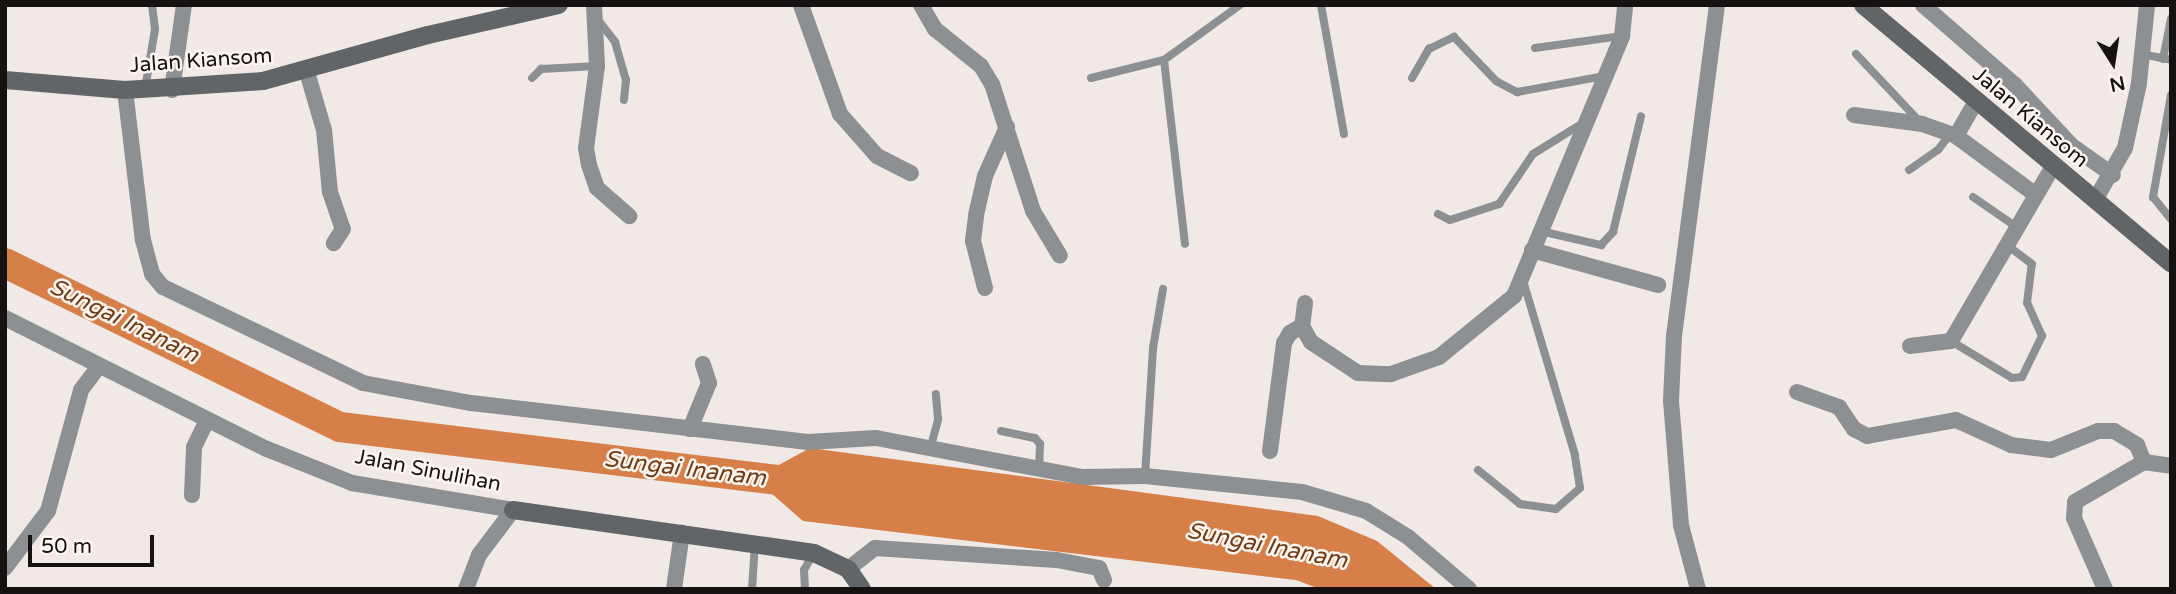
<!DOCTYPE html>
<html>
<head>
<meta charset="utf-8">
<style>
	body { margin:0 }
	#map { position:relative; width:2176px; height:594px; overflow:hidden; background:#f0e9e5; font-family:"Varela Round",sans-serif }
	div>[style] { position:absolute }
	.water>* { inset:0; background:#d77f49 }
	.river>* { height:30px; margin:-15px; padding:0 15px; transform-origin:15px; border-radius:15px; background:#d77f49 }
	.lane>* { height:8px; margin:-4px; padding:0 4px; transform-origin:4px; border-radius:4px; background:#8d9092 }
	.street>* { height:16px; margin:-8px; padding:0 8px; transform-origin:8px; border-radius:8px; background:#8d9092 }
	.secondary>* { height:18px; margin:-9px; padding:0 9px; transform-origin:9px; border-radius:9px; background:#616568 }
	span { translate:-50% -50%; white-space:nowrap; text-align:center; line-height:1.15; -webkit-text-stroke:5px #fef6f2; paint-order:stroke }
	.street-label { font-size:21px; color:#151211 }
	.water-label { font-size:23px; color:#733a12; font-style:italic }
	.frame { position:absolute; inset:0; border:7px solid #151211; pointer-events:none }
	.north { position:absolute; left:2078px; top:28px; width:70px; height:70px; -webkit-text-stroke:5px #fef6f2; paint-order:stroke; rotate:168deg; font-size:19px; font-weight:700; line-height:28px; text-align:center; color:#151211 }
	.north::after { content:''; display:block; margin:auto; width:24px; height:32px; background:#151211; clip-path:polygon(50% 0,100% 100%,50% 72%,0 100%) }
	.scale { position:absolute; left:28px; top:535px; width:126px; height:32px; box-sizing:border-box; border:4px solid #151211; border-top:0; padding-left:9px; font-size:21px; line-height:24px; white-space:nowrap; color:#151211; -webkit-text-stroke:5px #fef6f2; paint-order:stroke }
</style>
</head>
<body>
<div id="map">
	<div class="water">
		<div style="clip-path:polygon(810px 448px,1318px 516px,1377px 541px,1436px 589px,1320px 589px,1296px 580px,803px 521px,763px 486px,764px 473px)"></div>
	</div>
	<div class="river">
		<div style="left:5px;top:263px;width:373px;rotate:26.1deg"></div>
		<div style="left:340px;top:427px;width:467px;rotate:6.9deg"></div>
	</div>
	<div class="lane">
		<div style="left:1321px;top:5px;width:131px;rotate:79.9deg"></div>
		<div style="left:598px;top:20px;width:28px;rotate:52deg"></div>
		<div style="left:615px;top:42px;width:40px;rotate:74deg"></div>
		<div style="left:626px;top:80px;width:20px;rotate:96deg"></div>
		<div style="left:1535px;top:48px;width:88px;rotate:-7.9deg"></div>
		<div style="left:1856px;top:54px;width:93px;rotate:46.7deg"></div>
		<div style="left:2141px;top:54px;width:31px;rotate:11deg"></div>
		<div style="left:2163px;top:59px;width:41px;rotate:-78.7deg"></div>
		<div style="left:1164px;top:60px;width:185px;rotate:83.5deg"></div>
		<div style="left:532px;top:78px;width:13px;rotate:-45deg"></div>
		<div style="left:541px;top:69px;width:56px;rotate:-3.1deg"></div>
		<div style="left:1091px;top:78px;width:75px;rotate:-13.9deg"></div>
		<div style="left:1164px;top:60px;width:94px;rotate:-35.9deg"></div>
		<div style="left:1412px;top:78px;width:34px;rotate:-60deg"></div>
		<div style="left:1429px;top:49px;width:28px;rotate:-26deg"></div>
		<div style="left:1454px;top:37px;width:61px;rotate:46.3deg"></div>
		<div style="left:1496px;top:81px;width:24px;rotate:28deg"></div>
		<div style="left:1517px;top:92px;width:88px;rotate:-10.4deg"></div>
		<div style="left:145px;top:89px;width:61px;rotate:-80.5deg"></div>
		<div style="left:155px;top:29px;width:24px;rotate:-97deg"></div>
		<div style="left:2171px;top:95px;width:104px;rotate:100deg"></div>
		<div style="left:2153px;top:197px;width:28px;rotate:51deg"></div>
		<div style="left:1909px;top:170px;width:35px;rotate:-35deg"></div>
		<div style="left:1938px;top:150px;width:20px;rotate:-53deg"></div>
		<div style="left:1973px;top:197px;width:55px;rotate:34.6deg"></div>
		<div style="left:1438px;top:214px;width:13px;rotate:27deg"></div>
		<div style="left:1450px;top:220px;width:52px;rotate:-18.1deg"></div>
		<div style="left:1499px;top:204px;width:60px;rotate:-55.8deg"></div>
		<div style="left:1533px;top:154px;width:59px;rotate:-31.8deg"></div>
		<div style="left:1540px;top:231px;width:63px;rotate:12.9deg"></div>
		<div style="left:1601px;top:245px;width:18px;rotate:-47deg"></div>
		<div style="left:1613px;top:232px;width:119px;rotate:-76.4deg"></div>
		<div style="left:1951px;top:341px;width:71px;rotate:31.2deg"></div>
		<div style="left:2012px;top:378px;width:10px;rotate:-6deg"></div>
		<div style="left:2022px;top:377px;width:46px;rotate:-64deg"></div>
		<div style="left:2042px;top:336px;width:36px;rotate:-114deg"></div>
		<div style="left:2027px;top:303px;width:39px;rotate:-83deg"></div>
		<div style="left:2032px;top:264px;width:30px;rotate:-143deg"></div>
		<div style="left:1001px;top:431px;width:35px;rotate:12deg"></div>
		<div style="left:1035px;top:438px;width:8px;rotate:50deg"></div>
		<div style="left:1040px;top:444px;width:26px;rotate:92deg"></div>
		<div style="left:931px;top:446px;width:28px;rotate:-75deg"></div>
		<div style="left:938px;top:419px;width:25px;rotate:-95deg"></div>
		<div style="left:1478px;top:470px;width:54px;rotate:39deg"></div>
		<div style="left:1520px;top:504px;width:36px;rotate:8deg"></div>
		<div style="left:1556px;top:509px;width:32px;rotate:-41deg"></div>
		<div style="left:1580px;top:488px;width:33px;rotate:-99deg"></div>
		<div style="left:1575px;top:455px;width:182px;rotate:-106.6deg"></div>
		<div style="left:1145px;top:476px;width:128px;rotate:-86.4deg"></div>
		<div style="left:1153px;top:348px;width:60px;rotate:-80.4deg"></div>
		<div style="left:752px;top:589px;width:45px;rotate:-86.2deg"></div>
		<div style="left:805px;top:589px;width:19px;rotate:-93deg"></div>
		<div style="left:804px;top:570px;width:20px;rotate:-60deg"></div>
	</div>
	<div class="street">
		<div style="left:594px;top:5px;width:61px;rotate:87.2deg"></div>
		<div style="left:597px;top:66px;width:83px;rotate:97.6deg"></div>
		<div style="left:586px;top:148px;width:17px;rotate:80deg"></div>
		<div style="left:589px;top:165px;width:24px;rotate:71deg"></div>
		<div style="left:597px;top:188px;width:43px;rotate:41.2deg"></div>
		<div style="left:801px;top:5px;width:116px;rotate:70.3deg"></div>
		<div style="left:840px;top:114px;width:56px;rotate:48.6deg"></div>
		<div style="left:877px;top:156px;width:38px;rotate:27deg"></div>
		<div style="left:921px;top:5px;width:28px;rotate:60deg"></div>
		<div style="left:935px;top:29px;width:59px;rotate:38.8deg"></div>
		<div style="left:981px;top:66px;width:21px;rotate:59deg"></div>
		<div style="left:992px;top:84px;width:133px;rotate:72.1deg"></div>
		<div style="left:1033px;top:211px;width:52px;rotate:59deg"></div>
		<div style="left:1923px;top:5px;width:122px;rotate:41deg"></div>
		<div style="left:2015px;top:85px;width:83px;rotate:46.9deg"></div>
		<div style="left:2072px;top:146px;width:50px;rotate:35.3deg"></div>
		<div style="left:307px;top:72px;width:60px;rotate:73.7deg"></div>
		<div style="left:324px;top:130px;width:62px;rotate:84.5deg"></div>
		<div style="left:330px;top:192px;width:39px;rotate:71deg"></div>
		<div style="left:343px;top:229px;width:17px;rotate:123deg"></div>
		<div style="left:125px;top:90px;width:151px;rotate:83.2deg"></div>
		<div style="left:143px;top:240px;width:35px;rotate:75deg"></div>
		<div style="left:152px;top:274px;width:17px;rotate:50deg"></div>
		<div style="left:163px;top:287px;width:222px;rotate:25.6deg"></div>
		<div style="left:363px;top:383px;width:110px;rotate:10.5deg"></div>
		<div style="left:471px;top:403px;width:339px;rotate:6.6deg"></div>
		<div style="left:808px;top:442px;width:68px;rotate:-3.4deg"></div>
		<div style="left:876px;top:438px;width:210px;rotate:10.7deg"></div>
		<div style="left:1082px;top:477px;width:63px;rotate:-0.9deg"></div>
		<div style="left:1145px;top:476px;width:158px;rotate:5.8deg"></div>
		<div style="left:1302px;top:492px;width:67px;rotate:16.5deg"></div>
		<div style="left:1366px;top:511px;width:49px;rotate:31.8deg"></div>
		<div style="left:1408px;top:537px;width:80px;rotate:40.4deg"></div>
		<div style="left:172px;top:90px;width:86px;rotate:-82deg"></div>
		<div style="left:1854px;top:115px;width:69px;rotate:7.5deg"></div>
		<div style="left:1922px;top:124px;width:36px;rotate:19deg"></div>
		<div style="left:1956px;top:136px;width:38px;rotate:-60deg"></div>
		<div style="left:1956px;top:136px;width:99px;rotate:36.4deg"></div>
		<div style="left:2095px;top:200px;width:60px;rotate:-60deg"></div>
		<div style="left:2125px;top:148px;width:66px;rotate:-77.8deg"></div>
		<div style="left:2139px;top:83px;width:78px;rotate:-84.1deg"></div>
		<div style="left:1532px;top:250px;width:131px;rotate:15.5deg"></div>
		<div style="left:985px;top:288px;width:49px;rotate:-104.3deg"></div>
		<div style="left:973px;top:241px;width:26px;rotate:-83deg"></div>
		<div style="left:976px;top:215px;width:40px;rotate:-77deg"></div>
		<div style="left:985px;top:176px;width:54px;rotate:-65.8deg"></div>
		<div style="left:1305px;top:303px;width:23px;rotate:97deg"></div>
		<div style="left:1302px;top:326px;width:18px;rotate:61deg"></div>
		<div style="left:1311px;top:342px;width:56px;rotate:33.4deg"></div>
		<div style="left:1358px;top:373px;width:33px;rotate:2deg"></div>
		<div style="left:1391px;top:374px;width:51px;rotate:-19.5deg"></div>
		<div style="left:1439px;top:357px;width:97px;rotate:-39.1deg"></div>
		<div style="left:1514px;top:296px;width:282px;rotate:-67.4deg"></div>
		<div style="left:1622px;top:36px;width:31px;rotate:-84deg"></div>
		<div style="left:5px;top:318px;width:293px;rotate:26.6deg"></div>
		<div style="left:267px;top:449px;width:92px;rotate:21.8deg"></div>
		<div style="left:352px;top:483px;width:163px;rotate:9.5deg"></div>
		<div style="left:513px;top:510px;width:56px;rotate:127.1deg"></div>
		<div style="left:479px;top:555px;width:36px;rotate:111deg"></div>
		<div style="left:1910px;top:346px;width:41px;rotate:-7deg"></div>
		<div style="left:1951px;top:341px;width:200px;rotate:-59.7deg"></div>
		<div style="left:1797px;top:392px;width:45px;rotate:19.7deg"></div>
		<div style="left:1839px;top:407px;width:27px;rotate:56deg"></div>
		<div style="left:1854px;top:429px;width:15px;rotate:28deg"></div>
		<div style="left:1867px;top:436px;width:90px;rotate:-10.2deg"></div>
		<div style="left:1956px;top:420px;width:60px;rotate:24.4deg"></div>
		<div style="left:2011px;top:445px;width:40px;rotate:7.1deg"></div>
		<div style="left:2051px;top:450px;width:51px;rotate:-22deg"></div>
		<div style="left:2098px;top:431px;width:16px"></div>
		<div style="left:2114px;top:431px;width:27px;rotate:31deg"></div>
		<div style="left:2137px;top:445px;width:18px;rotate:68deg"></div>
		<div style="left:690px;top:429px;width:50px;rotate:-67.6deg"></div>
		<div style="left:709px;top:383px;width:20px;rotate:-108deg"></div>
		<div style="left:1270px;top:451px;width:109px;rotate:-82.6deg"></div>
		<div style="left:1284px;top:343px;width:12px;rotate:-59deg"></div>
		<div style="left:1290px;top:333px;width:14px;rotate:-30deg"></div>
		<div style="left:192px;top:495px;width:48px;rotate:-87.6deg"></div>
		<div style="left:194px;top:447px;width:30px;rotate:-64deg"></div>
		<div style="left:5px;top:568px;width:71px;rotate:-53deg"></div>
		<div style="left:48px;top:511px;width:125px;rotate:-74.7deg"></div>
		<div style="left:81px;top:390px;width:30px;rotate:-53deg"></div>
		<div style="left:848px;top:569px;width:34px;rotate:-38deg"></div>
		<div style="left:875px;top:548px;width:182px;rotate:3.8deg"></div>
		<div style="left:1057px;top:560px;width:43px;rotate:10.8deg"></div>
		<div style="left:1099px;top:568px;width:13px;rotate:67deg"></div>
		<div style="left:674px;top:589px;width:57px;rotate:-81.9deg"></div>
		<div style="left:1698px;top:589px;width:66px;rotate:-104.9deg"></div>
		<div style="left:1681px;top:525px;width:124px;rotate:-94.6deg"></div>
		<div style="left:1671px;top:401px;width:65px;rotate:-87.4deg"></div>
		<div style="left:1674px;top:336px;width:334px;rotate:-82.6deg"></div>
		<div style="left:2105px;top:589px;width:77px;rotate:-113.6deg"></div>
		<div style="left:2074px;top:518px;width:16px;rotate:-86deg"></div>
		<div style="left:2075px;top:502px;width:80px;rotate:-30.1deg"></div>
		<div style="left:2144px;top:462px;width:27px;rotate:8deg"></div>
	</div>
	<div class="secondary">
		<div style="left:1863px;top:5px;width:402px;rotate:40deg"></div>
		<div style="left:5px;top:80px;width:120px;rotate:4.8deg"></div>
		<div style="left:125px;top:90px;width:138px;rotate:-3.7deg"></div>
		<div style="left:263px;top:81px;width:171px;rotate:-15.6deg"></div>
		<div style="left:428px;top:35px;width:134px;rotate:-12.9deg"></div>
		<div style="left:513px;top:510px;width:304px;rotate:8.1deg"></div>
		<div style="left:814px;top:553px;width:38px;rotate:25deg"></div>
		<div style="left:848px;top:569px;width:24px;rotate:55deg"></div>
	</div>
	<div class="street-label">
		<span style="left:201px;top:61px;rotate:-4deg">Jalan Kiansom</span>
		<span style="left:2030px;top:118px;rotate:40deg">Jalan Kiansom</span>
		<span style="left:428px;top:471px;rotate:11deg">Jalan Sinulihan</span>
	</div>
	<div class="water-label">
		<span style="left:124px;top:321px;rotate:26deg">Sungai Inanam</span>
		<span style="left:685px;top:469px;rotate:7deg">Sungai Inanam</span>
		<span style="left:1267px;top:546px;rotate:11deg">Sungai Inanam</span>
	</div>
	<div class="frame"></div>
	<div class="north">N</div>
	<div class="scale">50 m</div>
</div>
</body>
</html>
